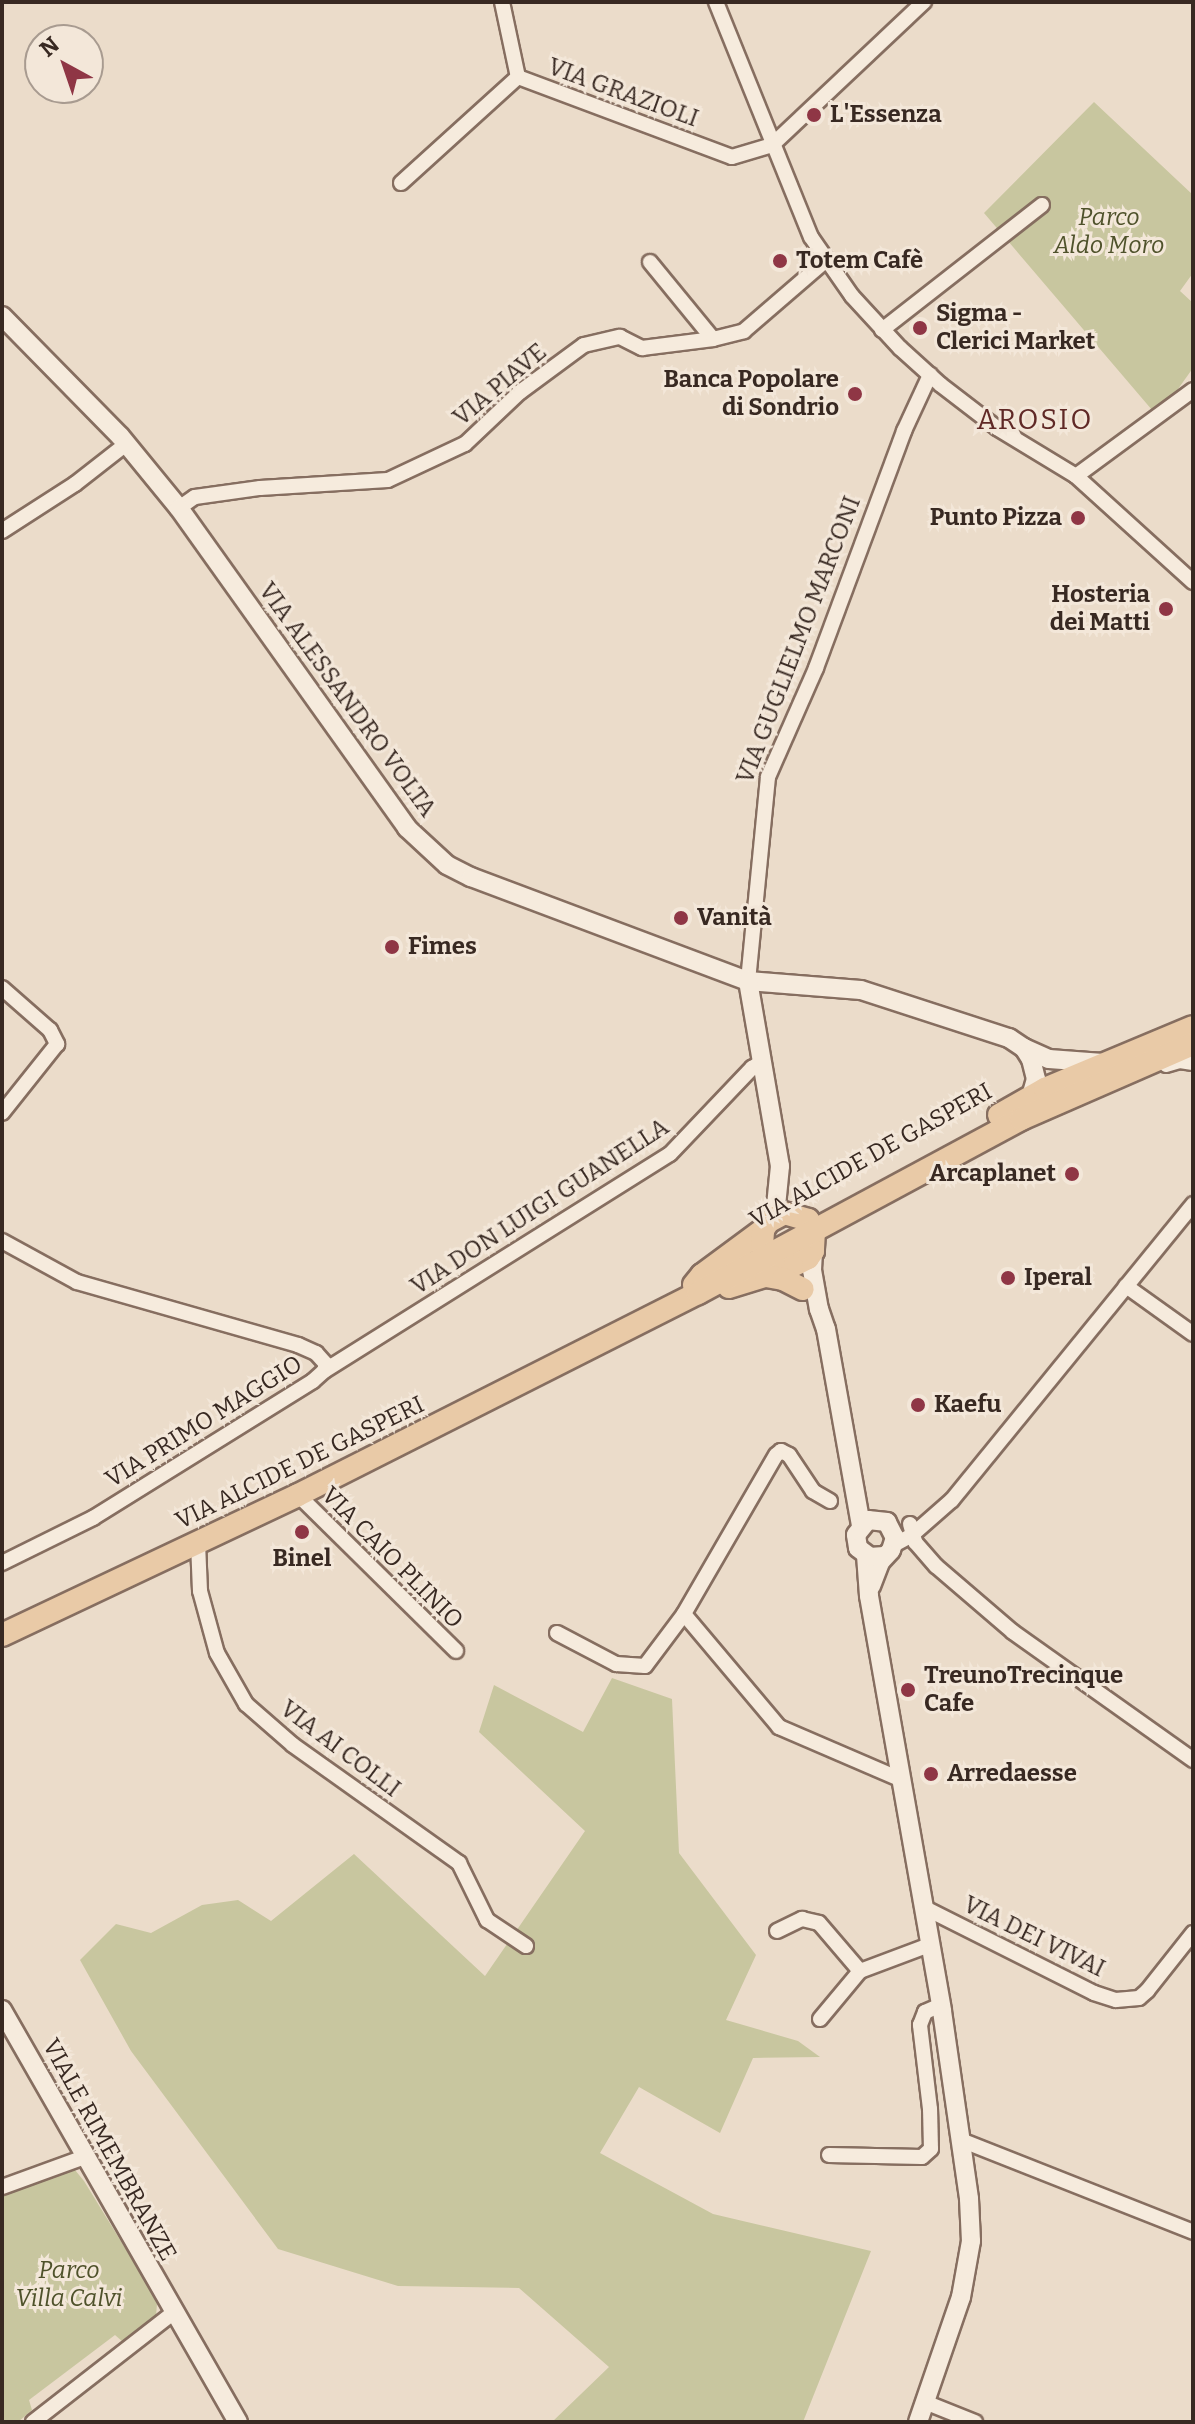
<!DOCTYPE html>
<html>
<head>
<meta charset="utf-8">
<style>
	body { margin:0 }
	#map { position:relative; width:1195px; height:2424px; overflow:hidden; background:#ebdcca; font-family:Bitter,serif }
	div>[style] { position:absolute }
	.green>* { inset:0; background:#c8c69f }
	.roads { filter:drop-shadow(2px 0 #866e60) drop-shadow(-2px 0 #866e60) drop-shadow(0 2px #866e60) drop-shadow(0 -2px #866e60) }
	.minor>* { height:14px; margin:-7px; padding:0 7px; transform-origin:7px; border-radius:7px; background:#f6ebdd }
	.tertiary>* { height:18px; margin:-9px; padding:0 9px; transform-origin:9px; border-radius:9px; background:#f6ebdd }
	.primary>* { height:22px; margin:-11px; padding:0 11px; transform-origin:11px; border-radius:11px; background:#e9caa7 }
	.dots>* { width:22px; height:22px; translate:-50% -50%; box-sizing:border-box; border:4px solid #f3e7d9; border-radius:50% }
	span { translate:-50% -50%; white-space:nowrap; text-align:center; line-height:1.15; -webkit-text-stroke:6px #f3e7d9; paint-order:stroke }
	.street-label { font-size:24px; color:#382922 }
	.poi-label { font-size:24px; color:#382922; font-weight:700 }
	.left { translate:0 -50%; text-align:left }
	.right { translate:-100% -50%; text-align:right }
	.park-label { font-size:24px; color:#4f522b; font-style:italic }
	.quarter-label { font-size:28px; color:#602926; letter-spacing:2px }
	.frame { position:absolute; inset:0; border:4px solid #382922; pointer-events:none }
	.north { position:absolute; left:24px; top:24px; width:80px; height:80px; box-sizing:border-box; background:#f3e7d9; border:2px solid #a89b90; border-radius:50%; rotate:320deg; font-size:22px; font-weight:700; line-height:32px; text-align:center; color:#382922 }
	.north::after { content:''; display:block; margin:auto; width:28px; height:36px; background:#8f3645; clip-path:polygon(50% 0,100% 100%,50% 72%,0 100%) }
</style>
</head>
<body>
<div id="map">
	<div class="green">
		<div style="clip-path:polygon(1094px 102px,1193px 195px,1193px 273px,1180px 291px,1193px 303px,1193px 368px,1158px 417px,984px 213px)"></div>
		<div style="clip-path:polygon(612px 1678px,672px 1699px,679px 1853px,756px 1955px,726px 2020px,798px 2041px,820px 2057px,753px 2058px,720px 2133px,639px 2087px,600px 2153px,713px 2214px,871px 2251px,803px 2422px,552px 2422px,609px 2367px,519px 2288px,398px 2286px,278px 2249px,131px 2051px,80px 1960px,116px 1924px,151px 1933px,202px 1905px,238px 1900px,271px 1921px,354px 1854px,485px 1976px,585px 1831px,479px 1732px,494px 1685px,583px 1732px)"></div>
		<div style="clip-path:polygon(69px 2169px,75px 2170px,84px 2181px,149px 2287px,157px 2304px,156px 2316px,123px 2342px,115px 2335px,29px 2400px,32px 2410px,18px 2422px,2px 2422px,2px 2192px)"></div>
	</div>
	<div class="roads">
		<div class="minor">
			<div style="left:502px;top:2px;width:77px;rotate:78deg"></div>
			<div style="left:716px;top:2px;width:253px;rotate:68deg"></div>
			<div style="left:811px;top:237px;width:72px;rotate:55.2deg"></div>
			<div style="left:852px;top:296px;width:71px;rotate:47.3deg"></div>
			<div style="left:900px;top:348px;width:55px;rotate:42.1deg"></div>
			<div style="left:941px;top:385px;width:71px;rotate:37.5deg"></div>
			<div style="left:997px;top:428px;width:92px;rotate:31.3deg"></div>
			<div style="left:1076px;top:476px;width:158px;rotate:42.2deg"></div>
			<div style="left:401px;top:183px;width:158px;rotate:-42.2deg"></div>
			<div style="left:518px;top:77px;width:228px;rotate:20.5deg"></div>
			<div style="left:732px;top:157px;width:42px;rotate:-16.7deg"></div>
			<div style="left:772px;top:145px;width:209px;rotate:-43.3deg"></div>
			<div style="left:650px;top:262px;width:99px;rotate:50.7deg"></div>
			<div style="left:882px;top:330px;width:203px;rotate:-38deg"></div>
			<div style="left:1076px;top:476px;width:145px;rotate:-36.3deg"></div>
			<div style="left:179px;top:508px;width:19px;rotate:-35deg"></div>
			<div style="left:195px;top:497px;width:66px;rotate:-7.9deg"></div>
			<div style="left:260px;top:488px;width:128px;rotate:-3.6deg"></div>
			<div style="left:388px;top:480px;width:85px;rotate:-25.1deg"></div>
			<div style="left:465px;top:444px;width:76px;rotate:-43.4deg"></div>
			<div style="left:520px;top:392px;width:79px;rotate:-36.3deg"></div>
			<div style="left:584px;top:345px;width:37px;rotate:-13deg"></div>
			<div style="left:620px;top:337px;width:25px;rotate:27deg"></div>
			<div style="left:642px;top:348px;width:72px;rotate:-7.2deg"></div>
			<div style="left:713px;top:339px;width:32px;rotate:-14deg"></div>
			<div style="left:744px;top:331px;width:107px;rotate:-40.8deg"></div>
			<div style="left:2px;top:531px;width:87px;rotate:-32.8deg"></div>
			<div style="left:75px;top:484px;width:65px;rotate:-38.1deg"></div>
			<div style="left:748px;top:981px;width:205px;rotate:-84.4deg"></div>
			<div style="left:768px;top:777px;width:119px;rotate:-66.2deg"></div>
			<div style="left:816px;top:668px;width:253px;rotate:-69.6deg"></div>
			<div style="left:904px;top:431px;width:62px;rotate:-65.1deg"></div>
			<div style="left:2px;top:988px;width:64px;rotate:41.2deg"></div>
			<div style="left:50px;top:1030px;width:16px;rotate:63deg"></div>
			<div style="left:57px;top:1044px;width:88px;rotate:128.6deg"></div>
			<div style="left:1166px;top:1065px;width:15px;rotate:-16deg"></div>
			<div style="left:1180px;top:1061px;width:13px;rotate:9deg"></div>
			<div style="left:2px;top:1241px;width:85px;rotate:28.7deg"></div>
			<div style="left:77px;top:1282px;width:230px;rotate:15.9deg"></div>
			<div style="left:298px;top:1345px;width:20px;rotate:24deg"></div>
			<div style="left:316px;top:1353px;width:15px;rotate:48deg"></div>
			<div style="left:326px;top:1364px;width:7px;rotate:106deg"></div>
			<div style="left:324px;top:1371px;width:15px;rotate:138deg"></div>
			<div style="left:313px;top:1381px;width:259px;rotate:148.1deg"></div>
			<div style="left:93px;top:1518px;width:102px;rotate:153.7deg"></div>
			<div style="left:1126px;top:1286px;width:82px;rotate:35.6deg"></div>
			<div style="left:324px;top:1371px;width:408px;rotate:-32.1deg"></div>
			<div style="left:670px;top:1154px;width:119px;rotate:-46.4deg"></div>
			<div style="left:752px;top:1068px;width:13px;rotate:-32deg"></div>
			<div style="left:298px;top:1495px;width:222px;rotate:44.6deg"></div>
			<div style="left:830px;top:1501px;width:20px;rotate:-150deg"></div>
			<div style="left:813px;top:1491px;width:43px;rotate:-123.7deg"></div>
			<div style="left:789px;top:1455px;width:9px;rotate:-153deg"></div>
			<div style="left:781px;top:1451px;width:6px;rotate:141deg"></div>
			<div style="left:776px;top:1455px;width:184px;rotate:120.1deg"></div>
			<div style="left:684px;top:1614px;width:148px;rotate:49.9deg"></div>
			<div style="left:779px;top:1727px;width:132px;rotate:23.3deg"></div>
			<div style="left:910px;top:1524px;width:19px;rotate:74deg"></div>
			<div style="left:915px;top:1542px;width:32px;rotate:49deg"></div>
			<div style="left:936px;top:1566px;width:101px;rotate:40.6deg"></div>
			<div style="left:1013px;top:1632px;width:221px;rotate:35.4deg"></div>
			<div style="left:198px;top:1543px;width:48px;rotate:87.6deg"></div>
			<div style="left:200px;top:1591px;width:64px;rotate:74.7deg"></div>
			<div style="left:217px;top:1653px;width:59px;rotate:60.4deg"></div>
			<div style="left:246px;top:1704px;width:62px;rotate:41.1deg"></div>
			<div style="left:293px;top:1745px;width:204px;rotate:35.4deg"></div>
			<div style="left:459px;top:1863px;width:64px;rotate:63.8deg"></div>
			<div style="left:487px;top:1920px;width:47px;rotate:33.7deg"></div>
			<div style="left:894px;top:1545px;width:21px;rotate:-29deg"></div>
			<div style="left:912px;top:1535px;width:53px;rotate:-41.2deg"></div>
			<div style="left:952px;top:1500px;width:382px;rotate:-50.8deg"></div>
			<div style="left:557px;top:1633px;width:67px;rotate:27.7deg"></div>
			<div style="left:616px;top:1664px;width:29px;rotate:4deg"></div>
			<div style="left:645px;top:1666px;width:65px;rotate:-53.1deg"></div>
			<div style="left:923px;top:1907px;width:191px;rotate:26.7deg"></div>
			<div style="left:1094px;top:1993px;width:23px;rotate:18deg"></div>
			<div style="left:1116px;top:2000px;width:23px;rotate:-5deg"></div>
			<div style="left:1139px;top:1998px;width:11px;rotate:-41deg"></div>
			<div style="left:1147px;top:1991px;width:74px;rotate:-51.6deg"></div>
			<div style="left:777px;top:1931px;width:28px;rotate:-26deg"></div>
			<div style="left:802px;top:1919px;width:17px;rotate:13deg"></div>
			<div style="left:819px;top:1923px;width:63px;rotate:49.5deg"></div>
			<div style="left:820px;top:2019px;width:62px;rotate:-50.2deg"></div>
			<div style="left:860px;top:1971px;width:74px;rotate:-20.6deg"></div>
			<div style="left:961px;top:2140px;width:250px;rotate:21.6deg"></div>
			<div style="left:829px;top:2155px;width:93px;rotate:1.2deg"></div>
			<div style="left:922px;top:2157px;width:12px;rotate:-42deg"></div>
			<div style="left:931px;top:2149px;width:40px;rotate:-91.4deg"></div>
			<div style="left:930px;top:2109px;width:85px;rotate:-96.8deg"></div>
			<div style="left:920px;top:2025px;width:14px;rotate:-69deg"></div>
			<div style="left:925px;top:2012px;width:17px;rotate:-24deg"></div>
			<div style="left:2px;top:2187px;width:90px;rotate:-20deg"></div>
			<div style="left:925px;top:2402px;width:54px;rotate:21.8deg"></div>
			<div style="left:33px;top:2422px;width:177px;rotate:-37.9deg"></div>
		</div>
		<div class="tertiary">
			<div style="left:2px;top:316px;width:168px;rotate:45.5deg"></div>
			<div style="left:120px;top:436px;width:93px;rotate:50.7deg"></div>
			<div style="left:179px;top:508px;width:393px;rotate:54.5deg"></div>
			<div style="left:407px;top:828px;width:54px;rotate:42.8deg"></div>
			<div style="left:447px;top:865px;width:27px;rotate:27deg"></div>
			<div style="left:471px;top:877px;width:296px;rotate:20.6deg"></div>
			<div style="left:748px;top:981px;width:113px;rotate:4.6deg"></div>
			<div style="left:861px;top:990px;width:156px;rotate:18deg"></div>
			<div style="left:1009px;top:1038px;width:18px;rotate:34deg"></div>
			<div style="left:1024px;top:1048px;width:13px;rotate:58deg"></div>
			<div style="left:1031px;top:1059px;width:21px;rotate:76deg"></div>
			<div style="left:1036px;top:1079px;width:19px;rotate:106deg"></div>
			<div style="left:748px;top:981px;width:188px;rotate:80.2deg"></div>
			<div style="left:780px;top:1166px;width:50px;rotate:95.7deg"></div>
			<div style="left:1024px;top:1048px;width:27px;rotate:24deg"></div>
			<div style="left:1049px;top:1059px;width:54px;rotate:4.2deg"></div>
			<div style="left:813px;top:1251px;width:19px;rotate:93deg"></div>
			<div style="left:812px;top:1270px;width:40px;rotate:80deg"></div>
			<div style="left:819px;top:1309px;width:21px;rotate:71deg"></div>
			<div style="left:826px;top:1329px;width:199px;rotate:79.9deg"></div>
			<div style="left:866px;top:1555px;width:41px;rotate:85.8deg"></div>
			<div style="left:869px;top:1596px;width:421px;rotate:80deg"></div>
			<div style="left:942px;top:2011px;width:190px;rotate:81.8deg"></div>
			<div style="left:969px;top:2199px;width:42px;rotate:87.3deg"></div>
			<div style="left:971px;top:2241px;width:57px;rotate:100.1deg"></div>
			<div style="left:961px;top:2297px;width:132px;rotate:109deg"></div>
			<div style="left:871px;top:1586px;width:26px;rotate:-69deg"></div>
			<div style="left:880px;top:1562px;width:16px;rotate:-47deg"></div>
			<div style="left:891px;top:1550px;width:13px;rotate:-72deg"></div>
			<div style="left:895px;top:1538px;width:18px;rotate:-117deg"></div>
			<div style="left:887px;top:1522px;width:19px;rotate:-174deg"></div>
			<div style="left:868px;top:1520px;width:19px;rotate:129deg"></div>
			<div style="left:856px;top:1535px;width:13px;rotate:81deg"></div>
			<div style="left:858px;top:1548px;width:15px;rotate:37deg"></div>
			<div style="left:870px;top:1557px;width:14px;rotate:-4deg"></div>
			<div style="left:2px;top:2010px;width:475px;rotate:60.2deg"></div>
		</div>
		<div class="primary">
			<div style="left:999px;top:1115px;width:53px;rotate:-29.5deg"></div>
			<div style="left:1045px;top:1089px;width:160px;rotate:-22.7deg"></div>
			<div style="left:694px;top:1285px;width:13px;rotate:-51deg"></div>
			<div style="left:702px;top:1275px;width:76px;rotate:-36.4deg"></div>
			<div style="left:763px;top:1230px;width:9px;rotate:-58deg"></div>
			<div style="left:768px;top:1222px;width:18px;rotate:-29deg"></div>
			<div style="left:784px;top:1213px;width:25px;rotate:16deg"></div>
			<div style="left:808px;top:1220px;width:12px;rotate:59deg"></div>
			<div style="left:814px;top:1230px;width:21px;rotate:93deg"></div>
			<div style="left:813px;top:1251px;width:9px;rotate:126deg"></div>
			<div style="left:808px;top:1258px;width:18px;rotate:153deg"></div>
			<div style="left:792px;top:1266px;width:18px;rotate:-171deg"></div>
			<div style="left:774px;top:1263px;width:21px;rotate:-125deg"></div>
			<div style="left:762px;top:1246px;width:16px;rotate:-86deg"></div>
			<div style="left:729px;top:1287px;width:39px;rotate:-17deg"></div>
			<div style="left:766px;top:1276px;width:17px;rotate:10deg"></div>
			<div style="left:783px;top:1279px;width:22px;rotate:27deg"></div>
			<div style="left:2px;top:1635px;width:327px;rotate:-25.3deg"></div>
			<div style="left:298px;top:1495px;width:448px;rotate:-26.8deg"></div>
			<div style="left:698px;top:1293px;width:367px;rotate:-28.3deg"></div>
			<div style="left:1021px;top:1119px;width:188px;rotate:-23.6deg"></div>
		</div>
	</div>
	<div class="dots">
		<div style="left:814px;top:115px;background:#8f3645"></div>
		<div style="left:780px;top:261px;background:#8f3645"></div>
		<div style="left:920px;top:328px;background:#8f3645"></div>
		<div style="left:855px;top:394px;background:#8f3645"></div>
		<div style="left:1078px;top:518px;background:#8f3645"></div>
		<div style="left:1166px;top:609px;background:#8f3645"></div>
		<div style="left:681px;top:918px;background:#8f3645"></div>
		<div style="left:392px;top:947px;background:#8f3645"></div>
		<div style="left:1072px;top:1174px;background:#8f3645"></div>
		<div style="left:1008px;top:1278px;background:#8f3645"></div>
		<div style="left:918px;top:1405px;background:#8f3645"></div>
		<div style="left:302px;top:1532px;background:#8f3645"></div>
		<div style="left:908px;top:1690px;background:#8f3645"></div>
		<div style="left:931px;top:1774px;background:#8f3645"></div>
	</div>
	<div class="street-label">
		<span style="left:623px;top:93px;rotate:20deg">VIA GRAZIOLI</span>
		<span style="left:500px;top:385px;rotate:-40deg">VIA PIAVE</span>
		<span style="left:799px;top:640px;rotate:-69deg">VIA GUGLIELMO MARCONI</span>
		<span style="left:347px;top:700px;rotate:54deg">VIA ALESSANDRO VOLTA</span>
		<span style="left:871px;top:1156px;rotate:-29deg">VIA ALCIDE DE GASPERI</span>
		<span style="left:540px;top:1207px;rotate:-33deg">VIA DON LUIGI GUANELLA</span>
		<span style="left:204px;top:1422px;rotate:-32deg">VIA PRIMO MAGGIO</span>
		<span style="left:300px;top:1463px;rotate:-26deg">VIA ALCIDE DE GASPERI</span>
		<span style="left:392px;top:1558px;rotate:45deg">VIA CAIO PLINIO</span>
		<span style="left:340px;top:1749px;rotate:37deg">VIA AI COLLI</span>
		<span style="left:1034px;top:1937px;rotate:26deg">VIA DEI VIVAI</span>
		<span style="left:109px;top:2150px;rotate:61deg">VIALE RIMEMBRANZE</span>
	</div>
	<div class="poi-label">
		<span class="left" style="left:830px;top:115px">L'Essenza</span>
		<span class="left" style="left:796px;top:261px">Totem Cafè</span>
		<span class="left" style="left:936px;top:328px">Sigma -<br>Clerici Market</span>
		<span class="right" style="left:839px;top:394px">Banca Popolare<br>di Sondrio</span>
		<span class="right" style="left:1062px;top:518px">Punto Pizza</span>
		<span class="right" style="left:1150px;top:609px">Hosteria<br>dei Matti</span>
		<span class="left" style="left:697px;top:918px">Vanità</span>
		<span class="left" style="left:408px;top:947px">Fimes</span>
		<span class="right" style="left:1056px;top:1174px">Arcaplanet</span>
		<span class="left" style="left:1024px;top:1278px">Iperal</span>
		<span class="left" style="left:934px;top:1405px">Kaefu</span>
		<span style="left:302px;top:1559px">Binel</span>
		<span class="left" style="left:924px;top:1690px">TreunoTrecinque<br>Cafe</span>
		<span class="left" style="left:947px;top:1774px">Arredaesse</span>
	</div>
	<div class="park-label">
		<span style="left:1109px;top:232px">Parco<br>Aldo Moro</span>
		<span style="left:69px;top:2285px">Parco<br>Villa Calvi</span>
	</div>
	<div class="quarter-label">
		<span style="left:1035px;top:420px">AROSIO</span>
	</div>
	<div class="frame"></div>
	<div class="north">N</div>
</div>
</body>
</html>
